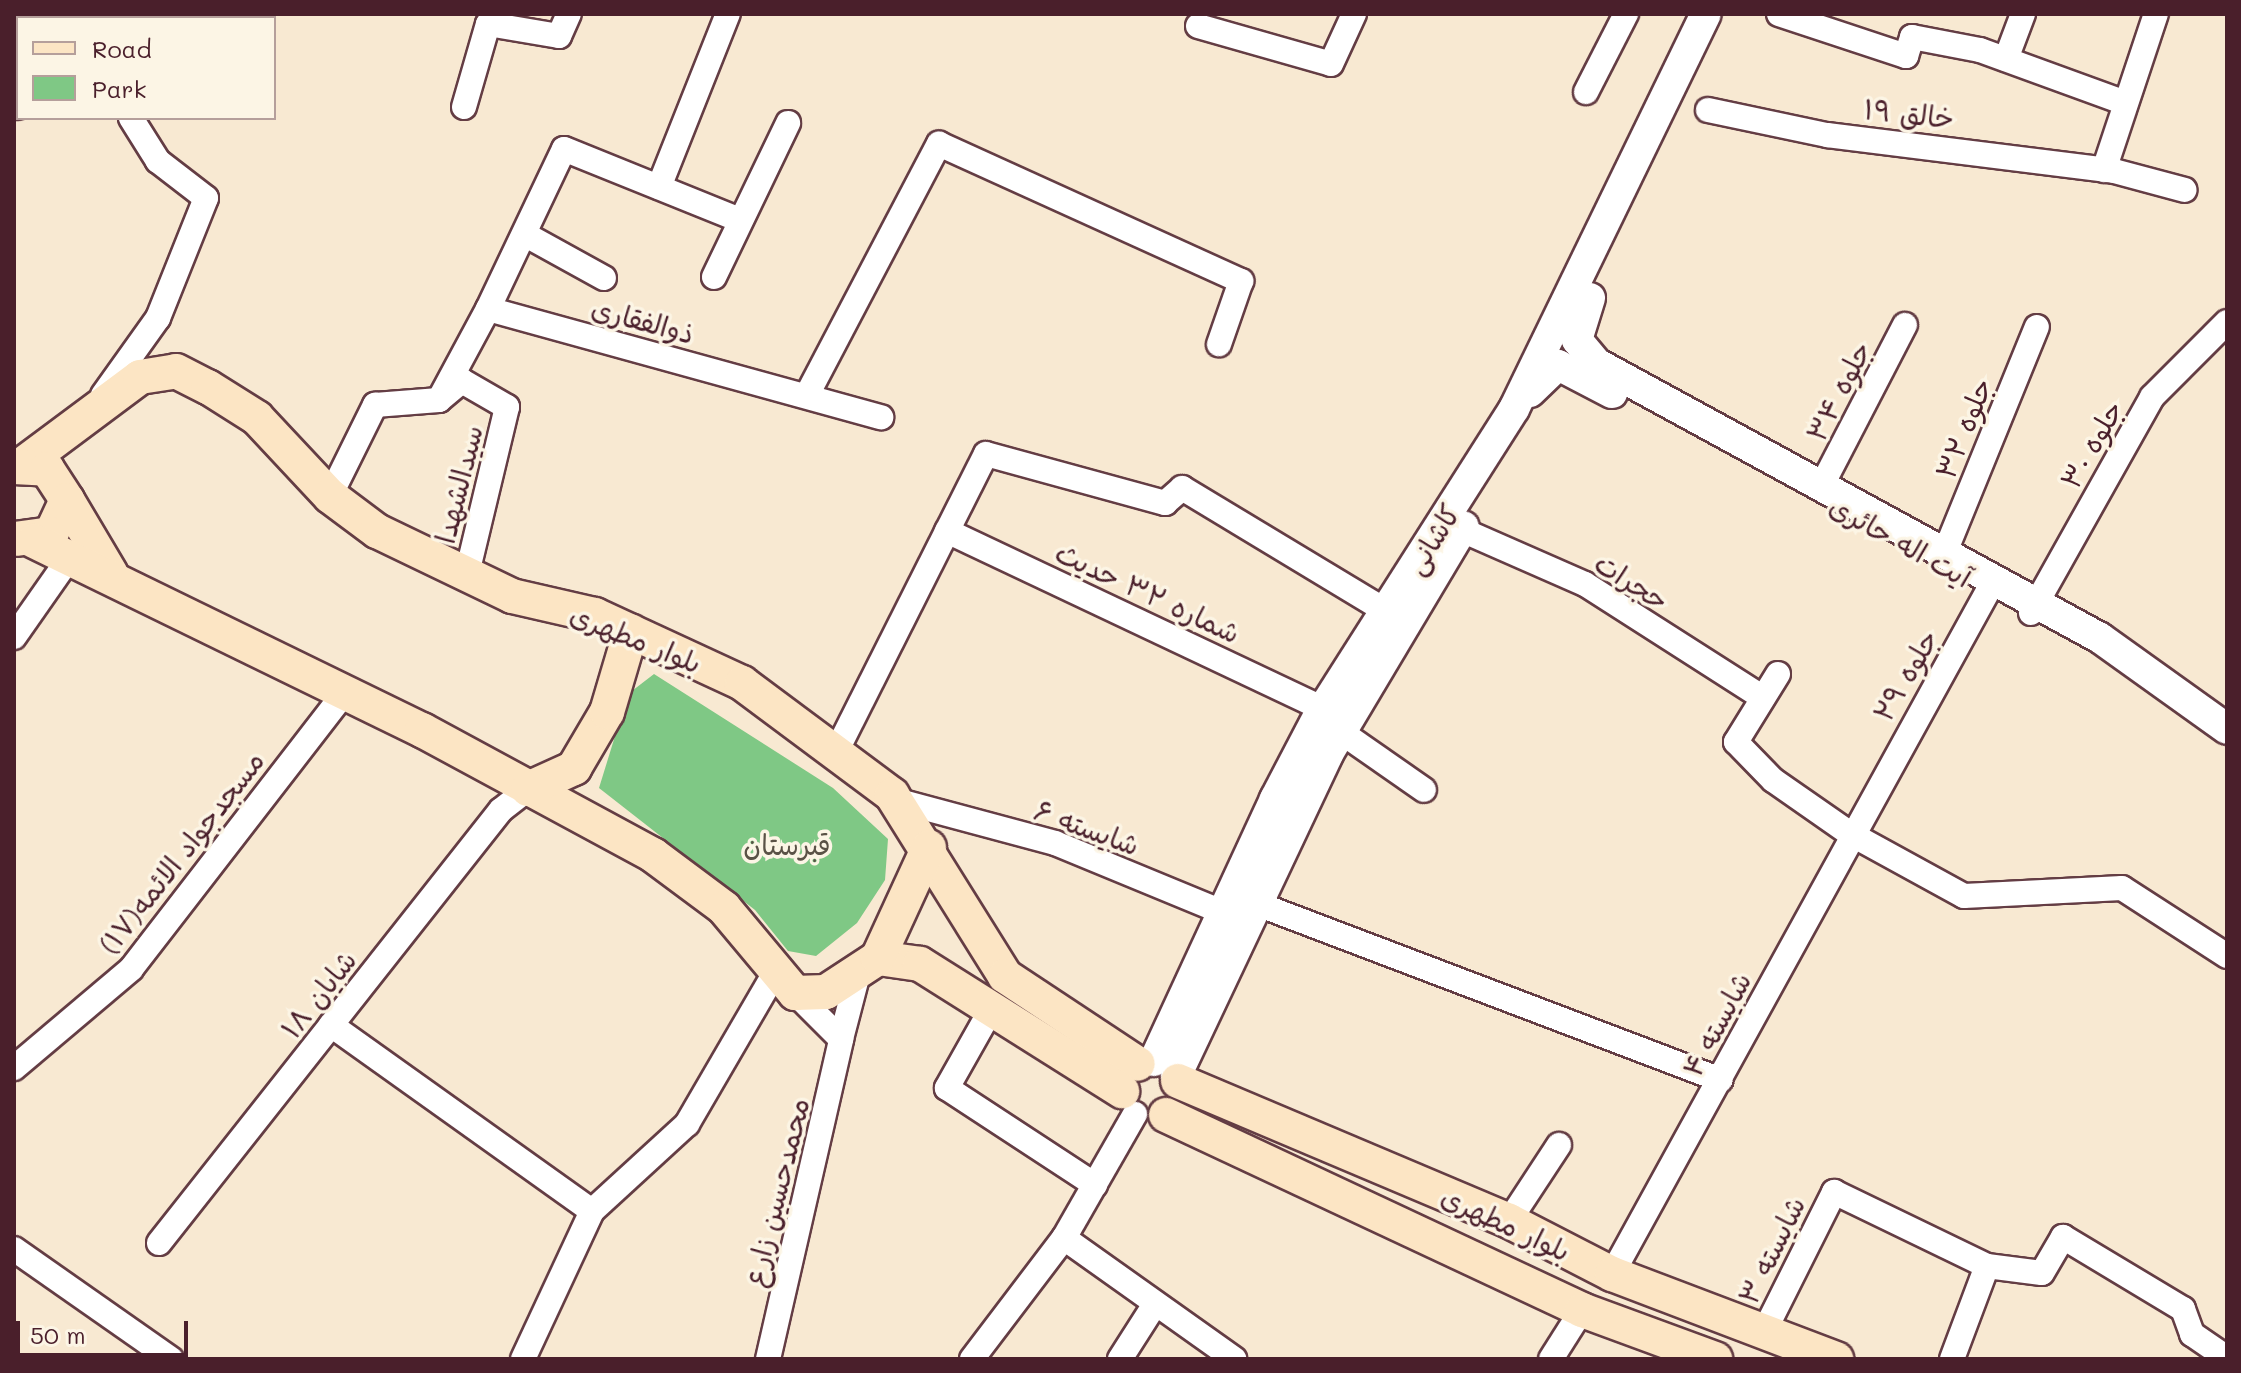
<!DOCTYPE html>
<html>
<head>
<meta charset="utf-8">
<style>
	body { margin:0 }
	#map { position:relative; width:2241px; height:1373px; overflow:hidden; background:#f8e9d2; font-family:Mali,"Playpen Sans Arabic",sans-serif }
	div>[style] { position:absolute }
	.green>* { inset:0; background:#7fc885 }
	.roads { filter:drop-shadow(2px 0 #643d44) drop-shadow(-2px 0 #643d44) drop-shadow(0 2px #643d44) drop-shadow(0 -2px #643d44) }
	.minor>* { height:24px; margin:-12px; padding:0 12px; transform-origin:12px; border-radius:12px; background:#fff }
	.tertiary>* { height:30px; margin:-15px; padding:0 15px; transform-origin:15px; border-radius:15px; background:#fff }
	.secondary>* { height:34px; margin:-17px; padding:0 17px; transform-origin:17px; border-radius:17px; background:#fce5c4 }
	span { translate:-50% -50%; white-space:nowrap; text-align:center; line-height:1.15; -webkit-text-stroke:7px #fcf5e5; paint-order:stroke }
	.street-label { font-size:28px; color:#4a1f2b }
	.park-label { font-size:28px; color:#5a5246 }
	.frame { position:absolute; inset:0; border:16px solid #4a1f2b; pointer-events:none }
	.legend { position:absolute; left:16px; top:16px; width:260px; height:104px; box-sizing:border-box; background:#fcf5e5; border:2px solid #b59f9b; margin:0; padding:10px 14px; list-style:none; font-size:24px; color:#4a1f2b }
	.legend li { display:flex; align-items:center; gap:16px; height:40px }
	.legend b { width:40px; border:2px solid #b59f9b }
	.scale { position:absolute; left:16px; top:1321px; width:172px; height:36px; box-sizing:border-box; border:4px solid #4a1f2b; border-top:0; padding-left:10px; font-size:24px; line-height:28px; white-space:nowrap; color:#4a1f2b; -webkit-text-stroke:6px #fcf5e5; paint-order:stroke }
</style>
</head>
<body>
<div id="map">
	<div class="green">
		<div style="clip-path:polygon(654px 674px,833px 788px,888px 839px,885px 880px,857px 923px,816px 956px,788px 951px,755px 910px,599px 788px,628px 694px)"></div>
	</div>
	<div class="roads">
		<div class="minor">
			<div style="left:1779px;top:14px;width:134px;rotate:18.3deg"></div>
			<div style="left:1906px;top:56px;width:20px;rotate:-72deg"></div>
			<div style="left:1912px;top:37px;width:69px;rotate:10.8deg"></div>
			<div style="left:1980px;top:50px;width:152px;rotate:20deg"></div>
			<div style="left:100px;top:18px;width:4px;rotate:-90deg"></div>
			<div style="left:226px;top:18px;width:6px;rotate:-39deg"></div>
			<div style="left:1198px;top:26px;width:138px;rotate:15.9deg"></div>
			<div style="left:1331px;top:64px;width:55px;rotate:-65.3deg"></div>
			<div style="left:2006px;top:59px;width:48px;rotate:-69.3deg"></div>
			<div style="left:1586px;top:92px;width:88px;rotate:-62.9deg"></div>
			<div style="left:14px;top:105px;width:4px;rotate:27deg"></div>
			<div style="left:464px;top:107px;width:86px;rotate:-73.9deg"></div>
			<div style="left:488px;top:24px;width:72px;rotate:9.6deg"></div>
			<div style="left:559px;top:36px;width:24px;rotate:-66deg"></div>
			<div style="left:1708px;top:110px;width:122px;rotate:11.9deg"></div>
			<div style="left:1827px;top:135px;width:289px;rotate:7.1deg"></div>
			<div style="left:2114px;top:171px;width:73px;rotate:15deg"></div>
			<div style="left:2104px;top:170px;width:164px;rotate:-71.6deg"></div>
			<div style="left:659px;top:187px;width:186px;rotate:-68.3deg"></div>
			<div style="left:526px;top:235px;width:89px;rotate:28.9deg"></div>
			<div style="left:714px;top:277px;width:171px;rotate:-64.3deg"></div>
			<div style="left:488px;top:309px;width:177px;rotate:-64.6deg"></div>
			<div style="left:564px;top:149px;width:190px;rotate:22deg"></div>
			<div style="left:103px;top:395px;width:95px;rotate:-54.5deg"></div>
			<div style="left:158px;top:318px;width:129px;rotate:-68.2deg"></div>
			<div style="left:206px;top:198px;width:61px;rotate:-142.4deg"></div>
			<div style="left:158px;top:161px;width:51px;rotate:-122.1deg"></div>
			<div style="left:807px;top:395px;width:284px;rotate:-62.3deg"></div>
			<div style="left:939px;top:144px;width:332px;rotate:24.4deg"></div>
			<div style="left:1241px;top:281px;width:67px;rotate:109.2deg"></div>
			<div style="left:439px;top:400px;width:103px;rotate:-61.7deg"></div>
			<div style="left:488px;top:309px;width:408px;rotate:15.4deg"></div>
			<div style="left:1823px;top:483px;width:178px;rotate:-62.6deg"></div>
			<div style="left:330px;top:496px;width:102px;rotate:-63.7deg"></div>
			<div style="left:375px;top:405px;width:64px;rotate:-4.5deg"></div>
			<div style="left:439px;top:400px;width:30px;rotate:-40deg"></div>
			<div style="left:462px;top:381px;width:52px;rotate:30deg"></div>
			<div style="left:507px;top:407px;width:172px;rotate:103.5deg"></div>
			<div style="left:1462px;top:530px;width:134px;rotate:23.7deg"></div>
			<div style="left:1585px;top:584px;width:211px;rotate:32.6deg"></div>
			<div style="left:947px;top:531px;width:416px;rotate:25.3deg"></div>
			<div style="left:1945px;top:552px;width:243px;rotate:-67.8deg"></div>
			<div style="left:2031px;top:613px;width:248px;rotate:-60.7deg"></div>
			<div style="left:2152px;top:397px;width:106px;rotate:-45deg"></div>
			<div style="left:14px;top:637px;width:98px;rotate:-55deg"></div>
			<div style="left:1778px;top:674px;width:80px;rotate:121.7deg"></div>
			<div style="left:1736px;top:742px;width:53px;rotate:45.8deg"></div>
			<div style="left:1773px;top:780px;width:93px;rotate:34.9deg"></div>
			<div style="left:1849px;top:833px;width:131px;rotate:28.7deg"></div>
			<div style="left:1964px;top:896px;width:158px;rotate:-2.9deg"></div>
			<div style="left:2122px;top:888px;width:125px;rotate:32.9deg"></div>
			<div style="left:1341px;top:732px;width:101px;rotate:34.9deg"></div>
			<div style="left:834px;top:756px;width:338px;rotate:-63.3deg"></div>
			<div style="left:986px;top:454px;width:186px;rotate:15.3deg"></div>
			<div style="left:1165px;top:503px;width:23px;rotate:-41deg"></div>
			<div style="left:1182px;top:488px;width:238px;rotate:31.1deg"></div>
			<div style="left:895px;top:800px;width:166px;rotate:15deg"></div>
			<div style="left:1055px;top:843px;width:181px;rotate:22.4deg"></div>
			<div style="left:1222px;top:912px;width:34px;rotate:-15deg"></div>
			<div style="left:1255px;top:903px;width:498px;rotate:20.8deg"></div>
			<div style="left:795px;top:993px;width:65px;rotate:45deg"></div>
			<div style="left:841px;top:1039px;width:71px;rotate:-75.4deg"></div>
			<div style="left:992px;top:1008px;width:92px;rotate:119.4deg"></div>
			<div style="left:947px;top:1088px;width:177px;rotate:33.2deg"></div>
			<div style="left:331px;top:1025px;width:320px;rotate:35.5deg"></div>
			<div style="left:14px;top:1068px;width:153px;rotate:-40.2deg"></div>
			<div style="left:131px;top:969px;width:350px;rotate:-52.3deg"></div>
			<div style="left:1509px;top:1221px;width:91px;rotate:-56.7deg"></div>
			<div style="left:1064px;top:1238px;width:209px;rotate:35.4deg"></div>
			<div style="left:159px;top:1243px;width:552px;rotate:-51.7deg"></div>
			<div style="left:501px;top:810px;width:34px;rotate:-38deg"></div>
			<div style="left:14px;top:1249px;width:192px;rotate:35deg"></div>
			<div style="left:1612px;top:1274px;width:792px;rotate:-61.17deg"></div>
			<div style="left:1763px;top:1334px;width:159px;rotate:-63.4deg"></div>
			<div style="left:1834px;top:1192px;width:170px;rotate:25.8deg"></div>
			<div style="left:1987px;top:1266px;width:55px;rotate:7.3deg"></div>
			<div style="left:2042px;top:1273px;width:42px;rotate:-59.7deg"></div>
			<div style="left:2063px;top:1237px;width:140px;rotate:31deg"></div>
			<div style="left:2183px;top:1309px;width:27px;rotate:70deg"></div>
			<div style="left:2192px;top:1334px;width:42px;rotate:34.4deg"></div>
			<div style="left:523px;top:1359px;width:163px;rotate:-65deg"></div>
			<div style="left:592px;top:1211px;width:129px;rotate:-42.5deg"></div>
			<div style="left:687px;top:1124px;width:175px;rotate:-59.8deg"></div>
			<div style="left:768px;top:1359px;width:328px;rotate:-77.1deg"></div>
			<div style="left:972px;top:1359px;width:152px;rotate:-52.8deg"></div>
			<div style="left:1064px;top:1238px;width:143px;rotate:-60.2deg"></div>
			<div style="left:1120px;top:1359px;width:65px;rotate:-57.5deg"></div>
			<div style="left:1551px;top:1359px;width:58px;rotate:-57.7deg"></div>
			<div style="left:1952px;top:1359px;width:99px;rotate:-69.4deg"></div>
		</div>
		<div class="tertiary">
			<div style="left:1590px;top:298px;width:44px;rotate:107.2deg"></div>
			<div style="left:1577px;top:340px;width:30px;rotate:50deg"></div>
			<div style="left:1596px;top:363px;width:574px;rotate:28.62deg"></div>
			<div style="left:2100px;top:638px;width:156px;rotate:35.6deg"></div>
			<div style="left:1530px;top:392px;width:39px;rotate:-44deg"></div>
			<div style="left:1558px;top:365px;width:61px;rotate:27.4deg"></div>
			<div style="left:1154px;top:1061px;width:289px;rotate:-65.2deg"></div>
			<div style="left:1275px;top:799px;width:95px;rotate:-62.4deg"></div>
			<div style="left:1319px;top:715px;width:363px;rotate:-57.5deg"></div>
			<div style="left:1514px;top:409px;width:439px;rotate:-64.1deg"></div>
			<div style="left:1176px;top:1076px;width:356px;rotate:-64.7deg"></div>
			<div style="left:1328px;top:754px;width:265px;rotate:-59.2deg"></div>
		</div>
		<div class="secondary">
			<div style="left:22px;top:465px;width:147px;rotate:-36.7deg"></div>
			<div style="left:140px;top:377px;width:36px;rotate:-9deg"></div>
			<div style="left:176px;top:371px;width:36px;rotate:27deg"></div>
			<div style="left:208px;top:387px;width:58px;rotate:32.3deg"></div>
			<div style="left:257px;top:418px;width:107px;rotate:46.9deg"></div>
			<div style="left:330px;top:496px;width:59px;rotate:36.7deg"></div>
			<div style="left:377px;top:531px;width:150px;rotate:25.7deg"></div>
			<div style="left:512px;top:596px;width:85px;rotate:12.9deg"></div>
			<div style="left:595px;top:615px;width:162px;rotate:24.8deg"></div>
			<div style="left:742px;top:683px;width:187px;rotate:36.7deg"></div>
			<div style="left:892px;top:795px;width:213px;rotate:58deg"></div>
			<div style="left:1005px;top:976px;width:159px;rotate:33.5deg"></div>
			<div style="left:14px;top:467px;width:33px;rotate:3deg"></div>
			<div style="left:47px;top:469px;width:37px;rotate:57deg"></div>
			<div style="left:67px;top:500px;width:38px;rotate:115deg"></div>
			<div style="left:51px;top:534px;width:35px;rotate:172deg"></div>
			<div style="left:67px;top:500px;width:86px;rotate:59.3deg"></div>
			<div style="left:34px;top:541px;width:432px;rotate:26deg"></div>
			<div style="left:422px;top:730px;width:263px;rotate:28.4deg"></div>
			<div style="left:653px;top:855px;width:89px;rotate:36.7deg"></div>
			<div style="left:724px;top:908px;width:111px;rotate:50.1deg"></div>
			<div style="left:795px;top:993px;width:31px;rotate:-2deg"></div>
			<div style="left:826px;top:992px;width:62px;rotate:-33.2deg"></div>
			<div style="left:878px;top:958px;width:42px;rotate:8.1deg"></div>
			<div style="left:920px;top:964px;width:239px;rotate:32.2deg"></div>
			<div style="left:528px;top:789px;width:51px;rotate:-24.5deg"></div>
			<div style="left:574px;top:768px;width:65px;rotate:-59.5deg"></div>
			<div style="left:607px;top:712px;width:84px;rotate:-73.5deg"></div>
			<div style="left:878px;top:958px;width:122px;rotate:-65.3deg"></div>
			<div style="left:1178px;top:1081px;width:359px;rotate:22.9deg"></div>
			<div style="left:1509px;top:1221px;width:116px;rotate:27.2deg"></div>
			<div style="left:1612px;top:1274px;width:240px;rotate:20.8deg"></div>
			<div style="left:1166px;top:1115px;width:459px;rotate:25.1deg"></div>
			<div style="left:1582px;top:1310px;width:142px;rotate:20.2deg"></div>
		</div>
	</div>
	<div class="street-label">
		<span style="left:1909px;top:113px;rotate:6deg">خالق ۱۹</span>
		<span style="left:643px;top:320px;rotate:15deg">ذوالفقاری</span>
		<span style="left:1838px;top:391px;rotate:-63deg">جلوه ۳۴</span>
		<span style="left:1963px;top:428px;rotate:-68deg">جلوه ۳۲</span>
		<span style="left:2091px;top:444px;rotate:-60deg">جلوه ۳۰</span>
		<span style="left:458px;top:484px;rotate:-76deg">سیدالشهدا</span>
		<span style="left:1432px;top:539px;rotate:-58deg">کاشانی</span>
		<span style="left:1901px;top:541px;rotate:29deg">آیت اله حائری</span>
		<span style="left:1632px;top:581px;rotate:32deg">حجرات</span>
		<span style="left:1148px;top:592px;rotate:25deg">شماره ۳۲ حدیث</span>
		<span style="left:636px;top:638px;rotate:22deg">بلوار مطهری</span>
		<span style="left:1905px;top:675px;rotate:-60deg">جلوه ۲۹</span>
		<span style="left:1087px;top:827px;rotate:20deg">شایسته ۶</span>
		<span style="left:181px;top:852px;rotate:-52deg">مسجدجواد الائمه(۱۷)</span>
		<span style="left:318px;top:994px;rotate:-52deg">شایان ۱۸</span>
		<span style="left:1716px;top:1024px;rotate:-62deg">شایسته ۴</span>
		<span style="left:776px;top:1192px;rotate:-76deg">محمدحسین زارع</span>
		<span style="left:1506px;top:1223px;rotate:25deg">بلوار مطهری</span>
		<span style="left:1771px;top:1250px;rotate:-64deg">شایسته ۳</span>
	</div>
	<div class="park-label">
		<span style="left:787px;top:844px">قبرستان</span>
	</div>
	<div class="frame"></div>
	<ul class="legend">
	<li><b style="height:10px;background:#fce5c4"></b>Road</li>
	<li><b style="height:22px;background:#7fc885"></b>Park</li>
	</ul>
	<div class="scale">50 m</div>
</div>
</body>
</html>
